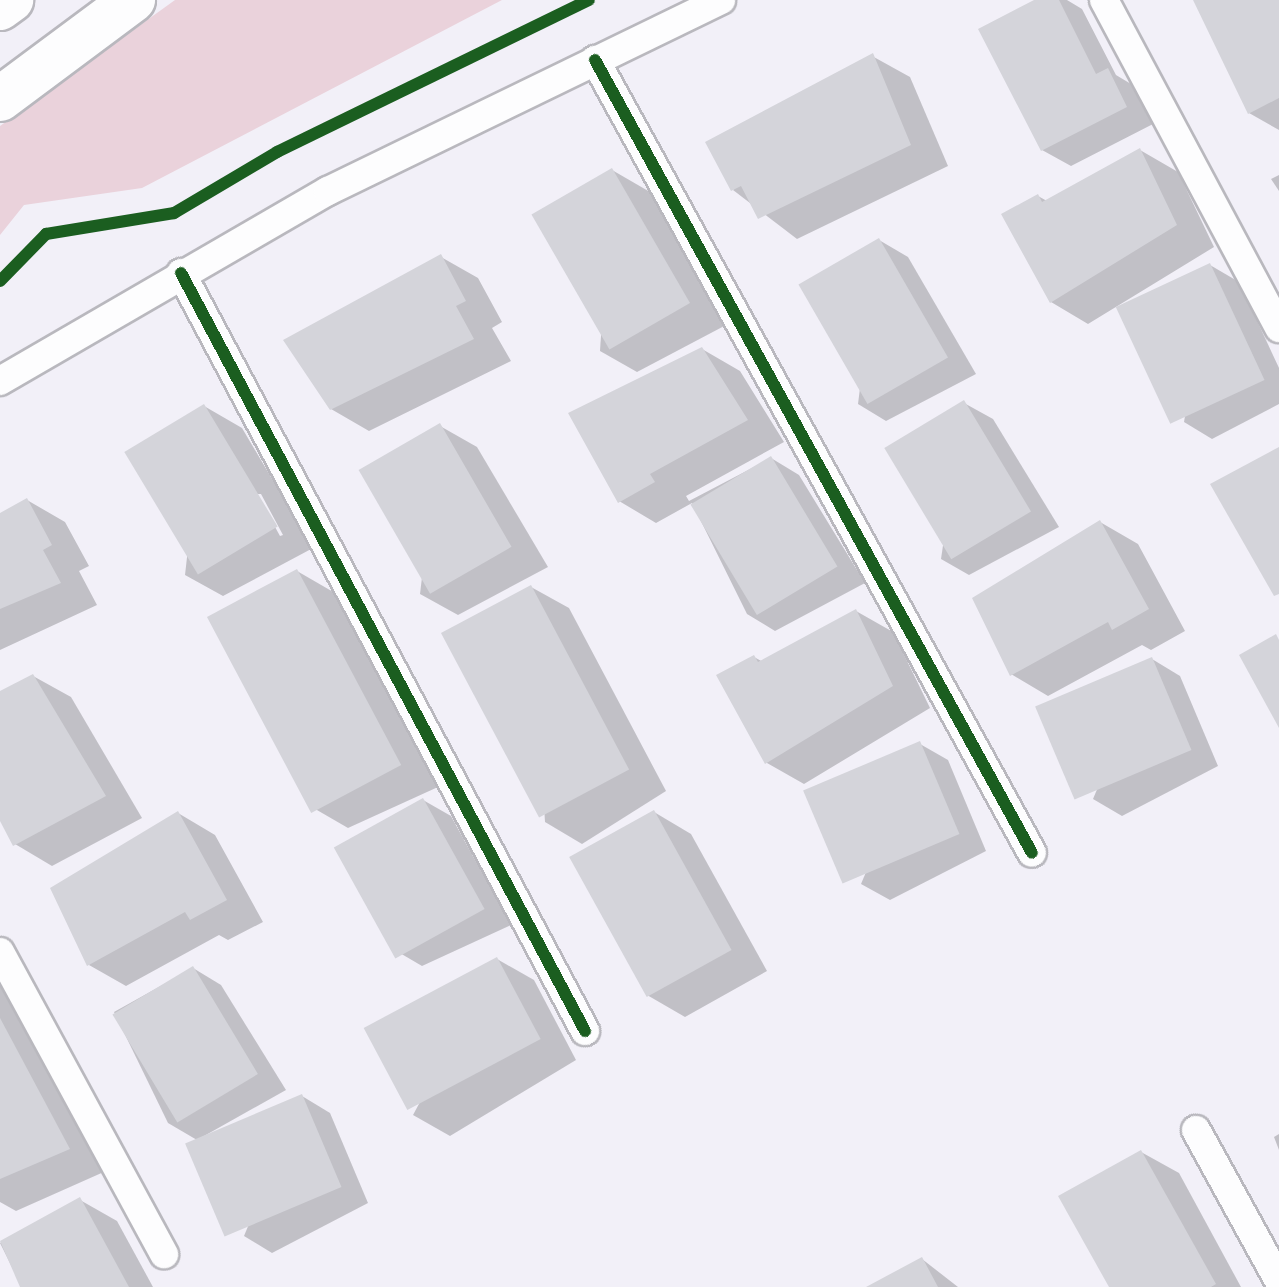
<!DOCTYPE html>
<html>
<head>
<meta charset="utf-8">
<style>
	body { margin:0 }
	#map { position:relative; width:1279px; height:1287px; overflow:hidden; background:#f2f0f8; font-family:"DejaVu Sans",sans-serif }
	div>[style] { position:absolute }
	.green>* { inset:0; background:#ead2db }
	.shadow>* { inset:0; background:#0003 }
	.building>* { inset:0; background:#d4d4da; transform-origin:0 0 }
	.roads { filter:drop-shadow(2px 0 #b9b8be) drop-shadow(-2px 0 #b9b8be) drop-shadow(0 2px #b9b8be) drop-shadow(0 -2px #b9b8be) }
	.street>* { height:28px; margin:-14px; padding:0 14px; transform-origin:14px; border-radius:14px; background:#fdfdfe }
	.primary>* { height:44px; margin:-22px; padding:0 22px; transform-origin:22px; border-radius:22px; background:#fdfdfe }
	.cycleway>* { height:12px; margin:-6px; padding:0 6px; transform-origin:6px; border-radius:6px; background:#1b5e20 }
	span { translate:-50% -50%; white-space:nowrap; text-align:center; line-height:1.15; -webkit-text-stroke:6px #efedfc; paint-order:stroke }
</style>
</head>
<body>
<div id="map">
	<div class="green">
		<div style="clip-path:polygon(175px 0,502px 0,142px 188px,24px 205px,0 235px,0 126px)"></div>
	</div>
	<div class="shadow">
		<div style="clip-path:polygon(1039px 0,1067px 0,1082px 9px,1116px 75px,1136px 87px,1155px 123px,1071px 166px,1042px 150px)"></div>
		<div style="clip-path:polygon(1194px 0,1279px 0,1279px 130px,1249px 113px)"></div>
		<div style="clip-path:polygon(872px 56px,910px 77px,948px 166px,797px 239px,733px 190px)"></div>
		<div style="clip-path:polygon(1140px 150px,1178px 172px,1214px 247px,1088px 324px,1051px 302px,1038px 196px,1047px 201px)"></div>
		<div style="clip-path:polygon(612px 170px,650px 192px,728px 324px,637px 372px,600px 351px)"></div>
		<div style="clip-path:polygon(1279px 175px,1279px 191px,1271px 179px)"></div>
		<div style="clip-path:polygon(879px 240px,908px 257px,976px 374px,886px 421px,858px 404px)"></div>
		<div style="clip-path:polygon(441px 257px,478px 278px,502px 322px,492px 328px,511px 361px,369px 431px,331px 409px)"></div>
		<div style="clip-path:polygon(1210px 265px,1239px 282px,1279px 368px,1279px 404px,1212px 439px,1184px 422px)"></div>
		<div style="clip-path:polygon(702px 349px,740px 371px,784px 442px,686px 496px,689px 501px,771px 458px,799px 475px,865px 583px,775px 631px,747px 614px,692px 503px,656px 523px,619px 501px)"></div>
		<div style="clip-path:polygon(964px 403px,993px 419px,1059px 527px,969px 575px,941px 559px)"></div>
		<div style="clip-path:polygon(evenodd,204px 406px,242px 428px,313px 548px,223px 596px,185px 575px,204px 406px,257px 494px,261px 494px,283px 535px,280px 536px,257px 494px)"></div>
		<div style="clip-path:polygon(440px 426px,477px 447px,548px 567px,458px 615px,420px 594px)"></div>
		<div style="clip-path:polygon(27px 500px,65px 522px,89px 566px,79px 571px,97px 605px,0 650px,0 515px)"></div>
		<div style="clip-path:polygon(1100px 522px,1138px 544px,1185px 631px,1151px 650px,1142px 645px,1048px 696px,1011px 674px)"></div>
		<div style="clip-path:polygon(297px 571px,335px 593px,438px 787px,348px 828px,310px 806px)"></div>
		<div style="clip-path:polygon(531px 587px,569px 608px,666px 791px,582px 844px,545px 822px)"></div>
		<div style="clip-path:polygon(856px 611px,893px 632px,930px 708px,804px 784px,767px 763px,754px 657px,763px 662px)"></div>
		<div style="clip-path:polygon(1152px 659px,1180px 676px,1218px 766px,1122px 816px,1093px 799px)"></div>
		<div style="clip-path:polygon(33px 676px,71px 697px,142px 818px,52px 866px,15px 844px,0 814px,0 693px)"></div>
		<div style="clip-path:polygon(920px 744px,948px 760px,986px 851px,890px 900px,861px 884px)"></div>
		<div style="clip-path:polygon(423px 800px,451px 816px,511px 925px,422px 966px,393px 949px)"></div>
		<div style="clip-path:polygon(654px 812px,691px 834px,767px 971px,685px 1017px,647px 995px)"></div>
		<div style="clip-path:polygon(178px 813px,215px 835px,263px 922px,228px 940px,219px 935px,126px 986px,89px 965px)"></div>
		<div style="clip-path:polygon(497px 959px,534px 980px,576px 1060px,450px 1136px,413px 1115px)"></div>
		<div style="clip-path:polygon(193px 968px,221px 985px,286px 1090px,197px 1140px,168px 1123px,114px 1012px)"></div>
		<div style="clip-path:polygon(0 975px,106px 1171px,16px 1211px,0 1202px)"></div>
		<div style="clip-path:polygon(302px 1096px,330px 1113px,368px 1203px,272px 1253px,244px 1236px)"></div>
		<div style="clip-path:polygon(1279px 1134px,1279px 1150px,1274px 1137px)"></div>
		<div style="clip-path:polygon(1141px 1152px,1179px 1173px,1241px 1287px,1111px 1287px)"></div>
		<div style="clip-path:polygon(80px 1200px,117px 1221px,153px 1287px,22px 1287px,0 1243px)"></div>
		<div style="clip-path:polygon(922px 1259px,958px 1287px,870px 1287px)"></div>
	</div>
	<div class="building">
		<div style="clip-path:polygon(1034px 0,1059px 0,1096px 74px,1108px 68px,1127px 107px,1041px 151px,978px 29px)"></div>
		<div style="clip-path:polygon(1193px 0,1279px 0,1279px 98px,1248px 114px)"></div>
		<div style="clip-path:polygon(873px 53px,911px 145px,758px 219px,741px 186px,731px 191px,705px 142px)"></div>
		<div style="clip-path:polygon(1140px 148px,1177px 225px,1050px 303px,1001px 214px,1038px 194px,1042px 202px)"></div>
		<div style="left:612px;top:168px;width:156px;height:93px;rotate:60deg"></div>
		<div style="left:879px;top:238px;width:138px;height:93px;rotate:60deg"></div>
		<div style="clip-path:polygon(441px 254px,466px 301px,456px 306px,474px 339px,330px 410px,283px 340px)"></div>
		<div style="left:1210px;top:263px;width:129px;height:104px;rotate:65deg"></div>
		<div style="clip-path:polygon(702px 347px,748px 420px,650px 474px,655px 482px,618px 503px,568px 413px)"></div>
		<div style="left:964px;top:400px;width:130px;height:93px;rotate:59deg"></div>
		<div style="left:204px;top:404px;width:143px;height:93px;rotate:59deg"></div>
		<div style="left:440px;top:423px;width:143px;height:94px;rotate:60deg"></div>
		<div style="clip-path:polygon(1279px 447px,1279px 594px,1274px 596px,1210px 484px)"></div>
		<div style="left:771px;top:456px;width:129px;height:94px;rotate:59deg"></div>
		<div style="clip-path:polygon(27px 498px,52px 545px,43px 550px,61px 583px,0 609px,0 513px)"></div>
		<div style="clip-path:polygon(1100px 520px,1149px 609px,1112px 630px,1108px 622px,1010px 676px,972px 598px)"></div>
		<div style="left:297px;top:569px;width:222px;height:102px;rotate:62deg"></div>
		<div style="left:531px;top:585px;width:209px;height:102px;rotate:62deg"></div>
		<div style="clip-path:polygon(856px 609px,893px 686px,765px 764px,716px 675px,754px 655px,758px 662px)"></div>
		<div style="clip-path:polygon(1276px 634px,1279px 640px,1279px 728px,1239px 655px)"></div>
		<div style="left:1152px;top:657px;width:101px;height:127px;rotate:67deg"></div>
		<div style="clip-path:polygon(33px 674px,106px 796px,13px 846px,0 821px,0 691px)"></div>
		<div style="left:920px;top:741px;width:101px;height:127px;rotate:67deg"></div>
		<div style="left:423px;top:798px;width:127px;height:102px;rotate:61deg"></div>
		<div style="left:654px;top:810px;width:160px;height:97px;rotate:61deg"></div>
		<div style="clip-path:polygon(178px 811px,227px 900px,190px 920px,185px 912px,87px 966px,50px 888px)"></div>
		<div style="left:497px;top:957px;width:93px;height:151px;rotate:62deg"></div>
		<div style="left:193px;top:966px;width:126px;height:94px;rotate:59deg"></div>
		<div style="clip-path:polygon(0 1018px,70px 1149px,0 1179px)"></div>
		<div style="left:302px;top:1094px;width:101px;height:127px;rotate:67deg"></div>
		<div style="clip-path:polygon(1141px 1150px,1216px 1284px,1211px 1287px,1109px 1287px,1058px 1196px)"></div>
		<div style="clip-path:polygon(80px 1197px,129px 1287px,20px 1287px,0 1241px)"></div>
		<div style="clip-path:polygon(922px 1257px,938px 1287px,866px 1287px)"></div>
	</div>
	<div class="roads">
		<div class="street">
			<div style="left:1104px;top:0;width:372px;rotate:61.9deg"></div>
			<div style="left:595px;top:60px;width:905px;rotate:61.14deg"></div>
			<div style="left:181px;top:273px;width:859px;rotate:61.94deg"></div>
			<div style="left:0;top:381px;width:379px;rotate:-30.1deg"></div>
			<div style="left:328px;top:191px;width:437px;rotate:-25.9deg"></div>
			<div style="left:0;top:952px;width:344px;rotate:61.5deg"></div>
			<div style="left:1196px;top:1130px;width:172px;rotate:61.2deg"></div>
		</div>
		<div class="primary">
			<div style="left:0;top:8px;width:14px;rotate:-36deg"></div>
			<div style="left:0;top:99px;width:166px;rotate:-36.7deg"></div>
		</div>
	</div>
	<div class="cycleway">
		<div style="left:595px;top:60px;width:905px;rotate:61.14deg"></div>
		<div style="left:181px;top:273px;width:859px;rotate:61.94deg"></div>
		<div style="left:0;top:281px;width:66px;rotate:-45.6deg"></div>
		<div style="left:46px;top:234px;width:130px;rotate:-9.3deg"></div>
		<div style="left:174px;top:213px;width:120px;rotate:-30.6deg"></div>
		<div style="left:277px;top:152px;width:347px;rotate:-26deg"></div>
	</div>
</div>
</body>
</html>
